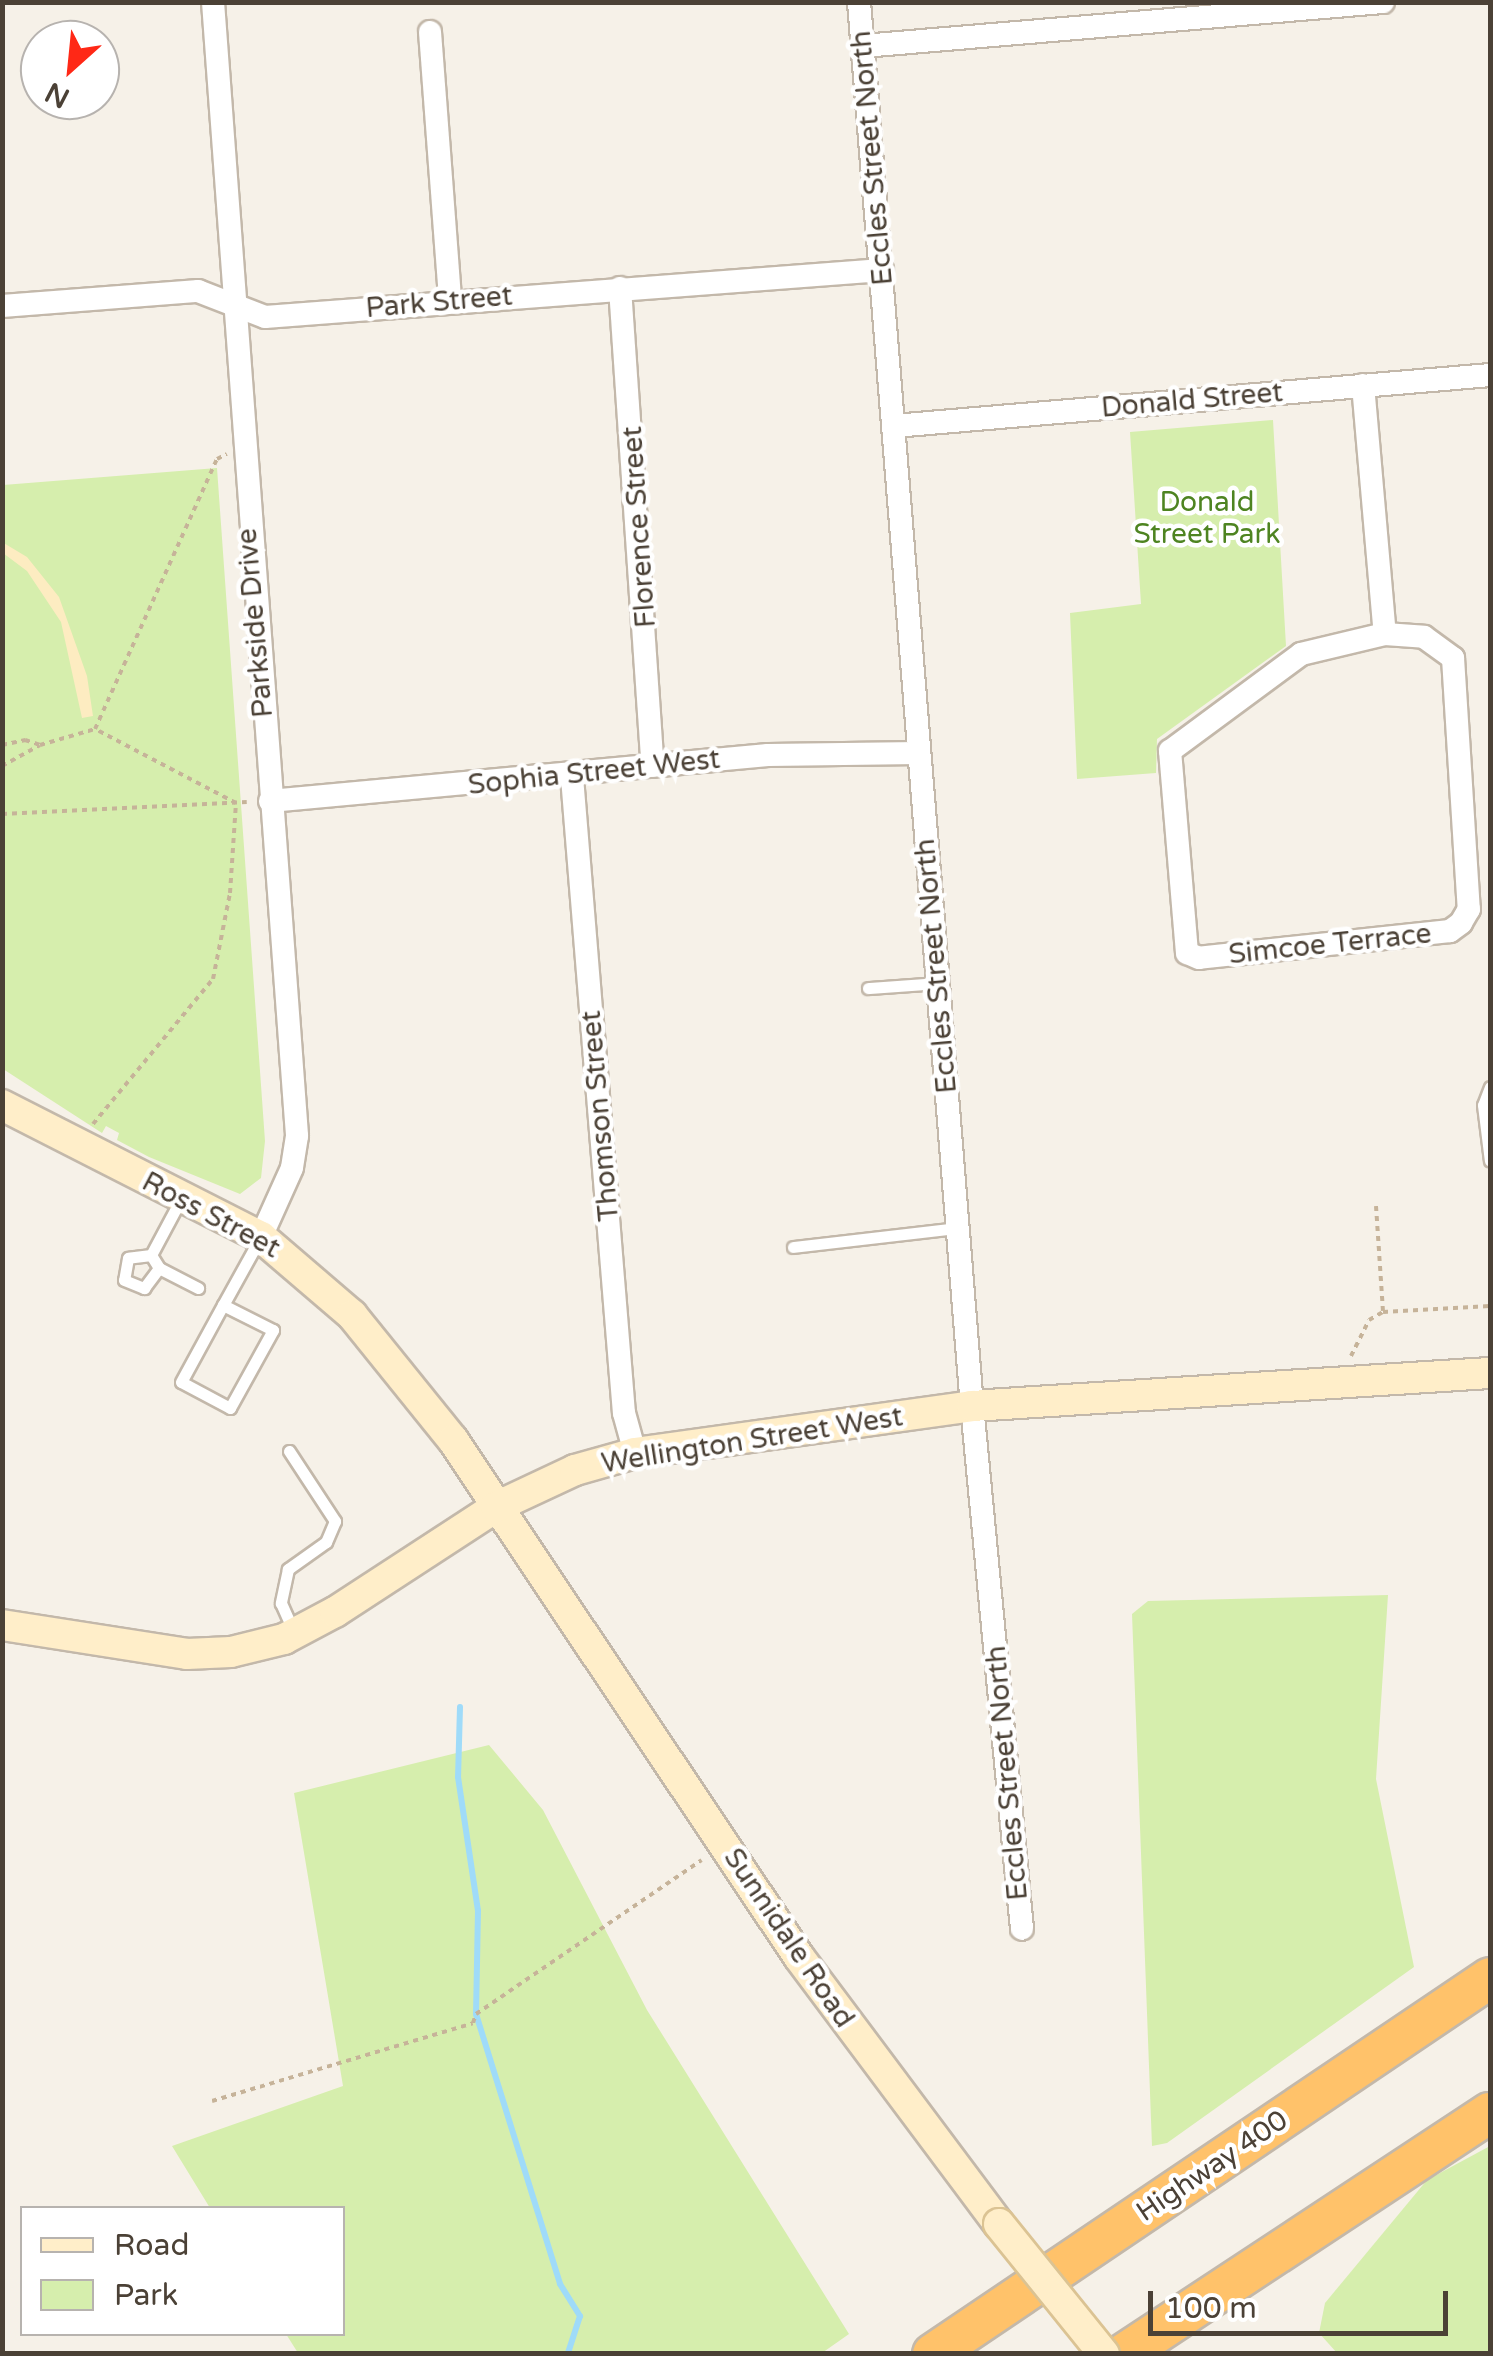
<!DOCTYPE html>
<html>
<head>
<meta charset="utf-8">
<style>
	body { margin:0 }
	#map { position:relative; width:1493px; height:2356px; overflow:hidden; background:#f6f1e8; font-family:"Varela Round",sans-serif }
	div>[style] { position:absolute }
	.green>* { inset:0; background:#d6eead }
	.sand>* { inset:0; background:#fdecc1 }
	.stream>* { height:6px; margin:-3px; padding:0 3px; transform-origin:3px; border-radius:3px; background:#9fdbf9 }
	.path>* { height:4px; margin-top:-2px; transform-origin:0; background:repeating-linear-gradient(90deg,#c6b399 0 5px,transparent 0 10px) }
	.roads { filter:drop-shadow(2px 0 #c3b8aa) drop-shadow(-2px 0 #c3b8aa) drop-shadow(0 2px #c3b8aa) drop-shadow(0 -2px #c3b8aa) }
	.lane>* { height:11px; margin:-5.5px; padding:0 5.5px; transform-origin:5.5px; border-radius:5.5px; background:#fff }
	.street>* { height:22px; margin:-11px; padding:0 11px; transform-origin:11px; border-radius:11px; background:#fff }
	.secondary>* { height:30px; margin:-15px; padding:0 15px; transform-origin:15px; border-radius:15px; background:#ffeec9 }
	.highway>* { height:40px; margin:-20px; padding:0 20px; transform-origin:20px; border-radius:20px; background:#ffc26a }
	.bridges { filter:drop-shadow(2px 0 #dbc393) drop-shadow(-2px 0 #dbc393) drop-shadow(0 2px #dbc393) drop-shadow(0 -2px #dbc393) }
	.secondary-bridge>* { height:30px; margin:-15px; padding:0 15px; transform-origin:15px; border-radius:15px; background:#ffeec9 }
	span { translate:-50% -50%; white-space:nowrap; text-align:center; line-height:1.15; -webkit-text-stroke:9px #fff; paint-order:stroke }
	.street-label { font-size:28px; color:#4b4136 }
	.park-label { font-size:28px; color:#4e8421 }
	.frame { position:absolute; inset:0; border:5px solid #4b4136; pointer-events:none }
	.legend { position:absolute; left:20px; top:2206px; width:325px; height:130px; box-sizing:border-box; background:#fff; border:2px solid #b7b3af; margin:0; padding:12px 18px; list-style:none; font-size:30px; color:#4b4136 }
	.legend li { display:flex; align-items:center; gap:20px; height:50px }
	.legend b { width:50px; border:2px solid #b7b3af }
	.north { position:absolute; left:20px; top:20px; width:100px; height:100px; box-sizing:border-box; background:#fff; border:2px solid #b7b3af; border-radius:50%; rotate:207deg; font-size:28px; font-weight:700; line-height:40px; text-align:center; color:#4b4136 }
	.north::after { content:''; display:block; margin:auto; width:35px; height:45px; background:#ff2816; clip-path:polygon(50% 0,100% 100%,50% 72%,0 100%) }
	.scale { position:absolute; left:1148px; top:2291px; width:300px; height:45px; box-sizing:border-box; border:5px solid #4b4136; border-top:0; padding-left:12px; font-size:30px; line-height:35px; white-space:nowrap; color:#4b4136; -webkit-text-stroke:8px #fff; paint-order:stroke }
</style>
</head>
<body>
<div id="map">
	<div class="green">
		<div style="clip-path:polygon(1273px 420px,1286px 646px,1157px 739px,1156px 773px,1077px 779px,1070px 613px,1141px 604px,1130px 432px)"></div>
		<div style="clip-path:polygon(217px 468px,265px 1141px,261px 1178px,240px 1194px,149px 1157px,117px 1140px,119px 1133px,106px 1126px,102px 1133px,3px 1069px,3px 485px)"></div>
		<div style="clip-path:polygon(1388px 1595px,1376px 1779px,1414px 1967px,1167px 2143px,1152px 2146px,1132px 1614px,1148px 1601px)"></div>
		<div style="clip-path:polygon(489px 1745px,543px 1810px,647px 2010px,849px 2334px,822px 2353px,298px 2353px,286px 2334px,342px 2334px,342px 2208px,210px 2208px,172px 2146px,343px 2086px,294px 1793px)"></div>
		<div style="clip-path:polygon(1490px 2146px,1490px 2353px,1337px 2353px,1319px 2333px,1325px 2303px,1427px 2180px)"></div>
	</div>
	<div class="sand">
		<div style="clip-path:polygon(2px 542px,27px 557px,59px 597px,87px 676px,93px 716px,82px 718px,61px 622px,27px 571px,3px 553px)"></div>
	</div>
	<div class="stream">
		<div style="left:460px;top:1707px;width:70px;rotate:91.6deg"></div>
		<div style="left:458px;top:1777px;width:135px;rotate:81.5deg"></div>
		<div style="left:478px;top:1911px;width:103px;rotate:91.1deg"></div>
		<div style="left:476px;top:2014px;width:283px;rotate:72.7deg"></div>
		<div style="left:560px;top:2284px;width:38px;rotate:58deg"></div>
		<div style="left:580px;top:2316px;width:40px;rotate:108deg"></div>
	</div>
	<div class="path">
		<div style="left:2px;top:745px;width:24px;rotate:-12deg"></div>
		<div style="left:25px;top:740px;width:16px;rotate:18deg"></div>
		<div style="left:40px;top:745px;width:57px;rotate:-16.2deg"></div>
		<div style="left:95px;top:729px;width:296px;rotate:-65.7deg"></div>
		<div style="left:217px;top:459px;width:11px;rotate:-27deg"></div>
		<div style="left:2px;top:766px;width:43px;rotate:-28.9deg"></div>
		<div style="left:2px;top:814px;width:245px;rotate:-2.8deg"></div>
		<div style="left:93px;top:1124px;width:188px;rotate:-50.4deg"></div>
		<div style="left:213px;top:979px;width:88px;rotate:-78.8deg"></div>
		<div style="left:230px;top:893px;width:90px;rotate:-86.2deg"></div>
		<div style="left:236px;top:803px;width:159px;rotate:-152.3deg"></div>
		<div style="left:1376px;top:1206px;width:105px;rotate:86.2deg"></div>
		<div style="left:1351px;top:1356px;width:40px;rotate:-63.4deg"></div>
		<div style="left:1369px;top:1320px;width:16px;rotate:-30deg"></div>
		<div style="left:1383px;top:1312px;width:107px;rotate:-3.2deg"></div>
		<div style="left:212px;top:2101px;width:272px;rotate:-16.6deg"></div>
		<div style="left:473px;top:2023px;width:9px;rotate:-72deg"></div>
		<div style="left:476px;top:2014px;width:273px;rotate:-34.3deg"></div>
	</div>
	<div class="roads">
		<div class="lane">
			<div style="left:868px;top:988px;width:69px;rotate:-4.1deg"></div>
			<div style="left:1490px;top:1087px;width:19px;rotate:111deg"></div>
			<div style="left:1483px;top:1105px;width:56px;rotate:82.9deg"></div>
			<div style="left:182px;top:1197px;width:66px;rotate:118.1deg"></div>
			<div style="left:151px;top:1255px;width:15px;rotate:58deg"></div>
			<div style="left:159px;top:1268px;width:44px;rotate:27.1deg"></div>
			<div style="left:793px;top:1247px;width:165px;rotate:-6.6deg"></div>
			<div style="left:151px;top:1255px;width:23px;rotate:173deg"></div>
			<div style="left:128px;top:1258px;width:22px;rotate:100deg"></div>
			<div style="left:124px;top:1280px;width:22px;rotate:22deg"></div>
			<div style="left:144px;top:1288px;width:25px;rotate:-53deg"></div>
			<div style="left:223px;top:1305px;width:56px;rotate:26.6deg"></div>
			<div style="left:273px;top:1330px;width:89px;rotate:118.9deg"></div>
			<div style="left:230px;top:1408px;width:55px;rotate:-152deg"></div>
			<div style="left:181px;top:1382px;width:88px;rotate:-61.4deg"></div>
			<div style="left:223px;top:1305px;width:74px;rotate:-61deg"></div>
			<div style="left:289px;top:1451px;width:84px;rotate:56.7deg"></div>
			<div style="left:335px;top:1521px;width:23px;rotate:113deg"></div>
			<div style="left:326px;top:1542px;width:47px;rotate:144.6deg"></div>
			<div style="left:288px;top:1569px;width:35px;rotate:102deg"></div>
			<div style="left:281px;top:1603px;width:32px;rotate:66deg"></div>
		</div>
		<div class="street">
			<div style="left:213px;top:2px;width:1137px;rotate:85.76deg"></div>
			<div style="left:297px;top:1136px;width:32px;rotate:99deg"></div>
			<div style="left:292px;top:1168px;width:76px;rotate:114.2deg"></div>
			<div style="left:859px;top:2px;width:1409px;rotate:85.4deg"></div>
			<div style="left:972px;top:1406px;width:525px;rotate:84.54deg"></div>
			<div style="left:430px;top:32px;width:269px;rotate:85.7deg"></div>
			<div style="left:863px;top:46px;width:522px;rotate:-4.84deg"></div>
			<div style="left:620px;top:288px;width:479px;rotate:86.1deg"></div>
			<div style="left:2px;top:306px;width:197px;rotate:-4.4deg"></div>
			<div style="left:198px;top:291px;width:72px;rotate:21.2deg"></div>
			<div style="left:265px;top:317px;width:619px;rotate:-4.36deg"></div>
			<div style="left:1363px;top:385px;width:250px;rotate:85deg"></div>
			<div style="left:894px;top:426px;width:598px;rotate:-4.89deg"></div>
			<div style="left:1385px;top:634px;width:39px;rotate:4deg"></div>
			<div style="left:1424px;top:637px;width:36px;rotate:36deg"></div>
			<div style="left:1453px;top:658px;width:252px;rotate:86.4deg"></div>
			<div style="left:1469px;top:909px;width:16px;rotate:120deg"></div>
			<div style="left:1461px;top:923px;width:14px;rotate:144deg"></div>
			<div style="left:1450px;top:931px;width:252px;rotate:173.9deg"></div>
			<div style="left:1199px;top:958px;width:13px;rotate:-157deg"></div>
			<div style="left:1187px;top:953px;width:203px;rotate:-94.8deg"></div>
			<div style="left:1170px;top:751px;width:163px;rotate:-36.5deg"></div>
			<div style="left:1301px;top:654px;width:86px;rotate:-13.4deg"></div>
			<div style="left:572px;top:777px;width:638px;rotate:85.33deg"></div>
			<div style="left:624px;top:1413px;width:41px;rotate:74.6deg"></div>
			<div style="left:270px;top:801px;width:500px;rotate:-5.28deg"></div>
			<div style="left:768px;top:755px;width:151px;rotate:-0.8deg"></div>
		</div>
		<div class="secondary">
			<div style="left:2px;top:1105px;width:291px;rotate:27deg"></div>
			<div style="left:261px;top:1237px;width:120px;rotate:40.6deg"></div>
			<div style="left:352px;top:1315px;width:161px;rotate:51.1deg"></div>
			<div style="left:453px;top:1440px;width:622px;rotate:56.21deg"></div>
			<div style="left:799px;top:1957px;width:334px;rotate:53.2deg"></div>
			<div style="left:2px;top:1625px;width:187px;rotate:8.9deg"></div>
			<div style="left:187px;top:1654px;width:44px;rotate:-2.6deg"></div>
			<div style="left:231px;top:1652px;width:55px;rotate:-13.8deg"></div>
			<div style="left:284px;top:1639px;width:58px;rotate:-27.9deg"></div>
			<div style="left:335px;top:1612px;width:192px;rotate:-33.1deg"></div>
			<div style="left:496px;top:1507px;width:87px;rotate:-25.1deg"></div>
			<div style="left:575px;top:1470px;width:62px;rotate:-15.8deg"></div>
			<div style="left:635px;top:1453px;width:340px;rotate:-7.9deg"></div>
			<div style="left:972px;top:1406px;width:519px;rotate:-3.65deg"></div>
		</div>
		<div class="highway">
			<div style="left:933px;top:2354px;width:672px;rotate:-34.02deg"></div>
			<div style="left:1124px;top:2354px;width:438px;rotate:-33.4deg"></div>
		</div>
	</div>
	<div class="bridges">
		<div class="secondary-bridge">
			<div style="left:999px;top:2224px;width:167px;rotate:51.1deg"></div>
		</div>
	</div>
	<div class="street-label">
		<span style="left:872px;top:158px;rotate:-95deg">Eccles Street North</span>
		<span style="left:439px;top:302px;rotate:-5deg">Park Street</span>
		<span style="left:1192px;top:400px;rotate:-5deg">Donald Street</span>
		<span style="left:639px;top:527px;rotate:-94deg">Florence Street</span>
		<span style="left:255px;top:623px;rotate:-95deg">Parkside Drive</span>
		<span style="left:594px;top:772px;rotate:-6deg">Sophia Street West</span>
		<span style="left:1330px;top:944px;rotate:-6deg">Simcoe Terrace</span>
		<span style="left:936px;top:966px;rotate:-95deg">Eccles Street North</span>
		<span style="left:600px;top:1116px;rotate:-95deg">Thomson Street</span>
		<span style="left:211px;top:1215px;rotate:28deg">Ross Street</span>
		<span style="left:752px;top:1440px;rotate:-9deg">Wellington Street West</span>
		<span style="left:1007px;top:1773px;rotate:-95deg">Eccles Street North</span>
		<span style="left:789px;top:1938px;rotate:56deg">Sunnidale Road</span>
		<span style="left:1212px;top:2166px;rotate:-34deg">Highway 400</span>
	</div>
	<div class="park-label">
		<span style="left:1207px;top:518px">Donald<br>Street Park</span>
	</div>
	<div class="frame"></div>
	<ul class="legend">
	<li><b style="height:12px;background:#ffeec9"></b>Road</li>
	<li><b style="height:28px;background:#d6eead"></b>Park</li>
	</ul>
	<div class="north">N</div>
	<div class="scale">100 m</div>
</div>
</body>
</html>
